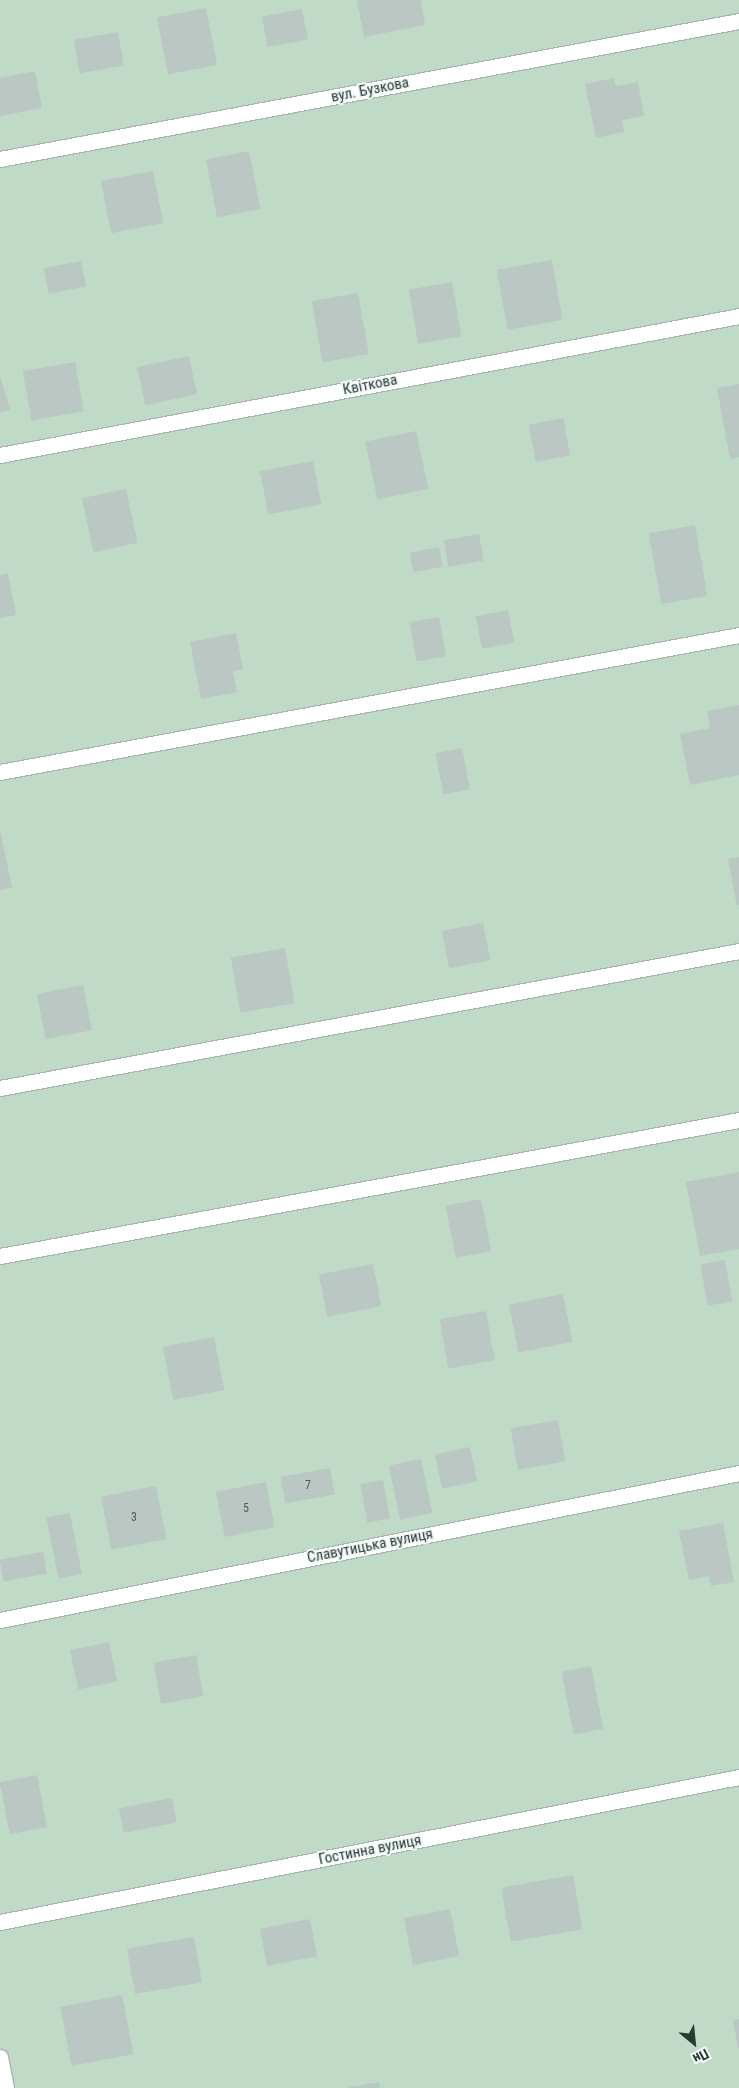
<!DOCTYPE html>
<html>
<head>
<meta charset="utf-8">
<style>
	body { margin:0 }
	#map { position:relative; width:739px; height:2088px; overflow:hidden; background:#e4ece9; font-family:"Roboto Condensed",sans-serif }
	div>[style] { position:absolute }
	.green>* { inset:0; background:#bfdbc7; transform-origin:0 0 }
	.building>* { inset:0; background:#bac7c2; transform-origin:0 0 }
	.roads { filter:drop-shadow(1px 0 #a7b4b0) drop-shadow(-1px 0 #a7b4b0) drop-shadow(0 1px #a7b4b0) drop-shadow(0 -1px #a7b4b0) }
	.minor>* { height:15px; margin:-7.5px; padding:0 7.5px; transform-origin:7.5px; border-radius:7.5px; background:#fff }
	span { translate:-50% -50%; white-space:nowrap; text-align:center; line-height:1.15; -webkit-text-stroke:4px #f4f9f7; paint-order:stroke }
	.number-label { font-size:12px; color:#4a5f59 }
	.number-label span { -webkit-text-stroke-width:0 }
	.street-label { font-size:15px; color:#253c36 }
	.north { position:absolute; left:669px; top:2018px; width:50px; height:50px; -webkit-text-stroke:4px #f4f9f7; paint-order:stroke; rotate:152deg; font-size:14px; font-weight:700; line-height:20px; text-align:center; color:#253c36 }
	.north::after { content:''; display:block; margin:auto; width:18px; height:22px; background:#253c36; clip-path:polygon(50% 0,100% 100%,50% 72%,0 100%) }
</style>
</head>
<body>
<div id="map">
	<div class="green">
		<div style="left:0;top:0;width:739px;height:2088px"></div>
	</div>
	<div class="building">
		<div style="clip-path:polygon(357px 0,421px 0,425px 25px,364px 37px)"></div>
		<div style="left:206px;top:8px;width:58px;height:50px;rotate:79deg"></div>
		<div style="left:302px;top:9px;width:31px;height:41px;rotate:79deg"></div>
		<div style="left:118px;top:32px;width:34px;height:45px;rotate:80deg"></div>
		<div style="clip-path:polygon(35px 71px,42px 108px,0 116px,0 78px)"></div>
		<div style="clip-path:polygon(614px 78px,616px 86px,638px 82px,644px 116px,622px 120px,624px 132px,596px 138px,585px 84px)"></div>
		<div style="left:249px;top:151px;width:59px;height:44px;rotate:79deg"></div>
		<div style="left:153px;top:171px;width:53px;height:53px;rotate:79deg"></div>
		<div style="left:552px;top:260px;width:61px;height:56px;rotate:80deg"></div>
		<div style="left:81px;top:261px;width:26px;height:38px;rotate:79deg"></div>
		<div style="left:452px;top:282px;width:55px;height:44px;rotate:80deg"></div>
		<div style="left:358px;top:293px;width:62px;height:47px;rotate:80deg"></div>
		<div style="left:189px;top:356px;width:39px;height:53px;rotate:78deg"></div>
		<div style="left:75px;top:362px;width:50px;height:53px;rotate:80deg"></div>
		<div style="clip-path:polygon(0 376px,10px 410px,0 412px)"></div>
		<div style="clip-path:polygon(739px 384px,739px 457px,730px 459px,717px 388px)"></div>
		<div style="left:563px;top:418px;width:38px;height:35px;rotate:79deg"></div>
		<div style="left:416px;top:431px;width:59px;height:52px;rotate:78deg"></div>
		<div style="left:313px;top:461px;width:44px;height:54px;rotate:79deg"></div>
		<div style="left:126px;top:489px;width:55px;height:45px;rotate:78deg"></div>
		<div style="left:695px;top:525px;width:72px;height:47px;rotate:80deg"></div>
		<div style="left:479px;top:534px;width:27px;height:36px;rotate:80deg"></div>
		<div style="left:439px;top:547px;width:20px;height:30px;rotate:79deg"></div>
		<div style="clip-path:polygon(8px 573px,16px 615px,0 618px,0 575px)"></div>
		<div style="left:508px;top:610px;width:33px;height:33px;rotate:79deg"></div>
		<div style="left:439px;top:617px;width:40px;height:30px;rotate:80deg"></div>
		<div style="clip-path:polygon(236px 633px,243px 669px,233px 671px,237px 692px,201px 699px,190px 642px)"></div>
		<div style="clip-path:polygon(739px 705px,739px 775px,690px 785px,680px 734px,710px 728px,707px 711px)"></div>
		<div style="left:462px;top:748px;width:42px;height:27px;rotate:79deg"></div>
		<div style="clip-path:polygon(0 829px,12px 888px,0 890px)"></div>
		<div style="clip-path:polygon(739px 857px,739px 905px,737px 906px,728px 859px)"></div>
		<div style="left:483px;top:923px;width:38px;height:42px;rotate:79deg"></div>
		<div style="left:285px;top:948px;width:56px;height:55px;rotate:80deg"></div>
		<div style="left:83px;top:985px;width:46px;height:47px;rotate:79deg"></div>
		<div style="clip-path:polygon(739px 1172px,739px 1249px,700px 1256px,686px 1182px)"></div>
		<div style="left:481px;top:1199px;width:53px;height:36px;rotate:79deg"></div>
		<div style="left:725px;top:1260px;width:42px;height:25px;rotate:80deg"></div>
		<div style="left:373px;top:1264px;width:43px;height:55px;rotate:79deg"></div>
		<div style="left:563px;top:1294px;width:49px;height:55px;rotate:79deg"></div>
		<div style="left:486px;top:1311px;width:50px;height:47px;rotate:80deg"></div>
		<div style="left:214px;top:1337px;width:54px;height:52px;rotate:79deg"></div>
		<div style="left:558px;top:1420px;width:42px;height:48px;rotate:80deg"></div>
		<div style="left:470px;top:1447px;width:35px;height:36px;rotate:78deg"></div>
		<div style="left:421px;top:1459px;width:55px;height:33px;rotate:78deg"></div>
		<div style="left:330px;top:1468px;width:27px;height:50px;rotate:80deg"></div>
		<div style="left:383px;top:1480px;width:39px;height:23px;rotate:80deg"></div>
		<div style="left:266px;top:1482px;width:46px;height:51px;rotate:79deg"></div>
		<div style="left:156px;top:1486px;width:54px;height:56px;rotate:79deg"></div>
		<div style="left:70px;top:1513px;width:62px;height:24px;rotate:79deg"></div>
		<div style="clip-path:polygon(723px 1523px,734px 1582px,711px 1586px,709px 1576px,689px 1580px,679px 1531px)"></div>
		<div style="left:43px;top:1552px;width:22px;height:44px;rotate:80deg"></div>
		<div style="left:109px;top:1642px;width:40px;height:40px;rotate:78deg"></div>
		<div style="left:196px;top:1655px;width:42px;height:43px;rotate:80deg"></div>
		<div style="left:591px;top:1666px;width:64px;height:30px;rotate:79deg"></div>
		<div style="left:37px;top:1775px;width:53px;height:38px;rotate:79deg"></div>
		<div style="left:172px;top:1798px;width:25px;height:54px;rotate:79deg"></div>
		<div style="left:573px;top:1875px;width:55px;height:73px;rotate:80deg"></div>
		<div style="left:450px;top:1909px;width:48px;height:47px;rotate:79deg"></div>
		<div style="left:310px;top:1919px;width:38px;height:51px;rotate:79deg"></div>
		<div style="left:194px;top:1937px;width:46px;height:68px;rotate:80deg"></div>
		<div style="left:122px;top:1995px;width:60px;height:63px;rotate:79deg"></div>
		<div style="clip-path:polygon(739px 2019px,739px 2048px,738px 2048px,733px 2020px)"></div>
		<div style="clip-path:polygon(379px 2082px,380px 2088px,349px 2088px,349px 2087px)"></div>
	</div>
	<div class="roads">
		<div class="minor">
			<div style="left:0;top:159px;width:752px;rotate:-10.58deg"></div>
			<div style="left:0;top:455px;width:752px;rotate:-10.65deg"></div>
			<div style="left:0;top:772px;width:752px;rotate:-10.5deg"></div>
			<div style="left:0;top:1088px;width:752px;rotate:-10.5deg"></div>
			<div style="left:0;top:1256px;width:751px;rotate:-10.43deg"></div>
			<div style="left:0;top:1620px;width:753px;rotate:-11.25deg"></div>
			<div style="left:0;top:1922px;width:753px;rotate:-11.1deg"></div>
			<div style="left:0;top:2057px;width:32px;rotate:79deg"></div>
		</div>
	</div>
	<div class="number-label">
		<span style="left:308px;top:1486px">7</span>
		<span style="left:246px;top:1509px">5</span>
		<span style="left:134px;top:1518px">3</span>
	</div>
	<div class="street-label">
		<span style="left:370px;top:90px;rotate:-11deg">вул. Бузкова</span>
		<span style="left:370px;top:385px;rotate:-11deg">Квіткова</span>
		<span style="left:370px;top:1546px;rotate:-11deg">Славутицька вулиця</span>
		<span style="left:370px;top:1850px;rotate:-11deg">Гостинна вулиця</span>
	</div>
	<div class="north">Пн</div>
</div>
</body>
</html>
